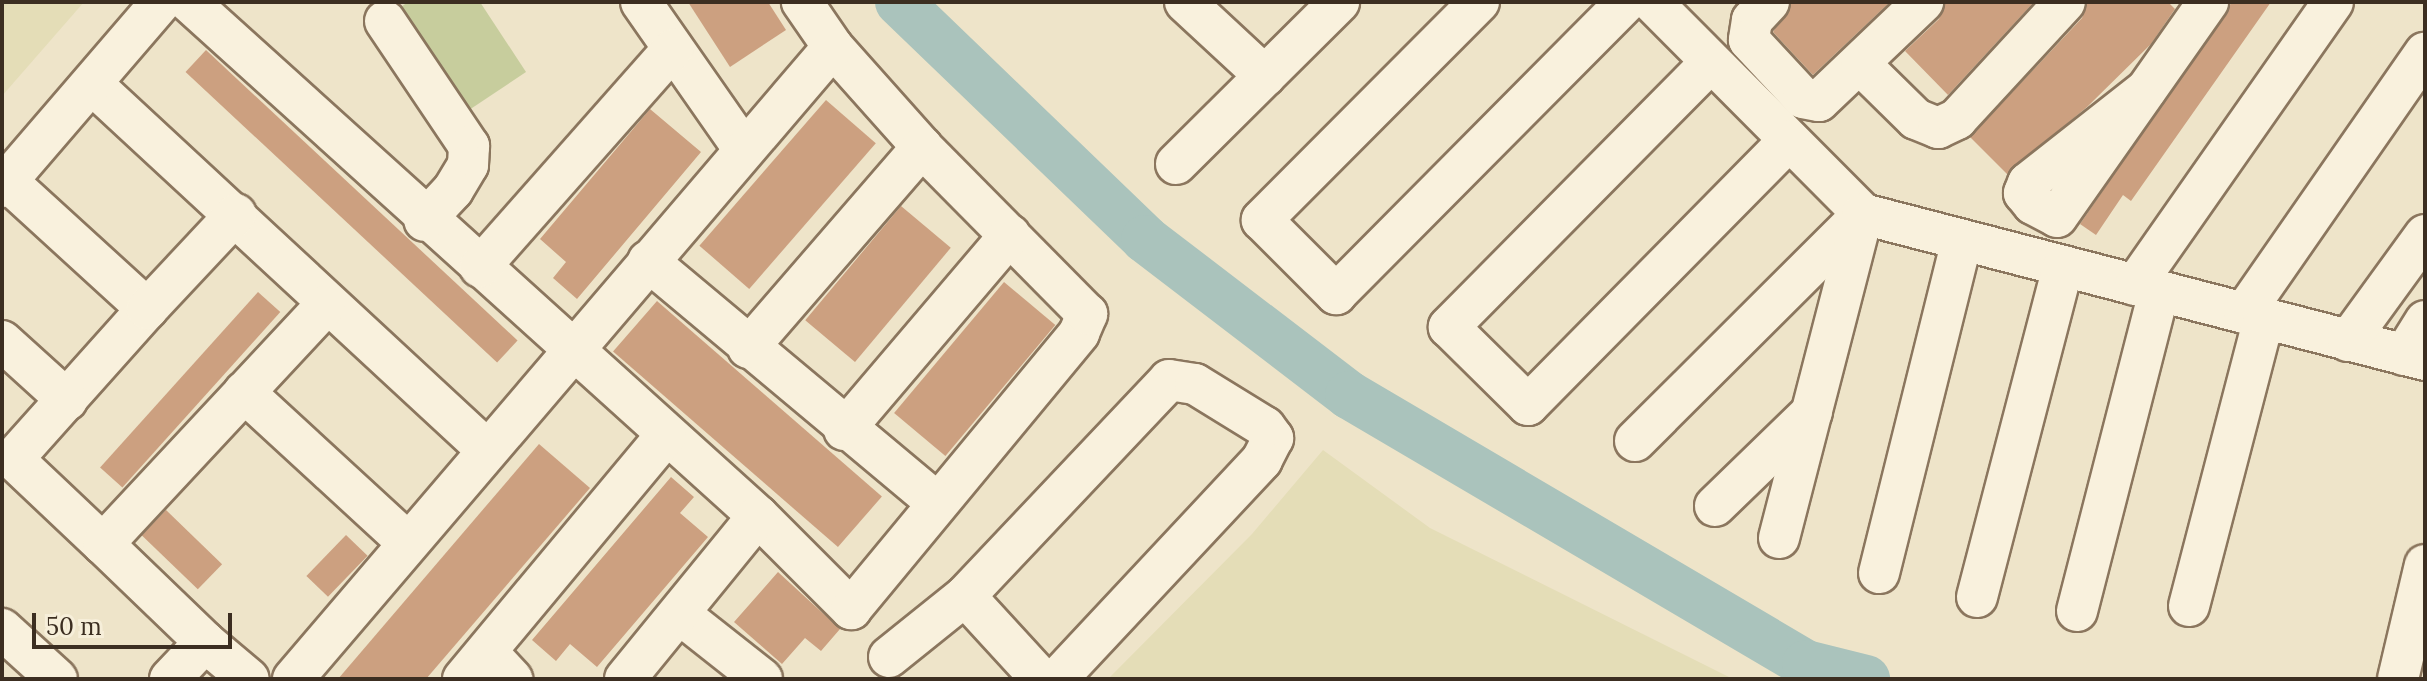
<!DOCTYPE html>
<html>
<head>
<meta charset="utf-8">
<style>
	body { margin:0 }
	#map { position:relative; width:2427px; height:681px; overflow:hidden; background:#eee4c9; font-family:Lora,serif }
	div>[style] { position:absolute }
	.farmland>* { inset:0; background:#e4ddb7 }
	.green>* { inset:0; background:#c7cd9d }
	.river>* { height:48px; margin:-24px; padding:0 24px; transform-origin:24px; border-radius:24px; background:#aac3bc }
	.building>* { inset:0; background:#cca080; transform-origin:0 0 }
	.roads { filter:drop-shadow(2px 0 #8b765e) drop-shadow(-2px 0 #8b765e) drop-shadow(0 2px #8b765e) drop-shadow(0 -2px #8b765e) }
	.minor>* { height:40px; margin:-20px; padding:0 20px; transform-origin:20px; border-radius:20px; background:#f9f1dd }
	span { translate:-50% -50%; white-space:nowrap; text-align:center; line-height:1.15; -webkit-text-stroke:7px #f6eed9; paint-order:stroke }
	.frame { position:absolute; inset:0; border:4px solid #3c2e21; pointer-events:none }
	.scale { position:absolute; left:32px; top:613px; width:200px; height:36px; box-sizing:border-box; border:4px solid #3c2e21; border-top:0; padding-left:10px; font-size:24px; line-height:28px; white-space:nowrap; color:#3c2e21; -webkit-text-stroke:6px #f6eed9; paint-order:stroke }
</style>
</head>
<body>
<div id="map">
	<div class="farmland">
		<div style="clip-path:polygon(2px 2px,84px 2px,2px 96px)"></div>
		<div style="clip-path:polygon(1323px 450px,1430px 528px,1733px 679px,1108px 679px,1252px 534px)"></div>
	</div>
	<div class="green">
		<div style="clip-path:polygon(408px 2px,480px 2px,526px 72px,463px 114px,395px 11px)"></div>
	</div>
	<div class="river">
		<div style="left:899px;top:2px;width:342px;rotate:43.9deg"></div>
		<div style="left:1145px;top:239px;width:257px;rotate:37.4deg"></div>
		<div style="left:1349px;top:395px;width:530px;rotate:30.48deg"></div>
		<div style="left:1806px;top:664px;width:62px;rotate:14deg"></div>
	</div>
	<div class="building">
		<div style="clip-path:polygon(688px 2px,768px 2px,786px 30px,730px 67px)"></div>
		<div style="clip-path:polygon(1791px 2px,1890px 2px,1813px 75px,1773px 32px)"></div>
		<div style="clip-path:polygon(1945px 2px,2034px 2px,1948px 95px,1905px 51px,1939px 19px)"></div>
		<div style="clip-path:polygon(2087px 2px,2168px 2px,2175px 9px,2151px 44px,2087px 107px,2007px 174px,1970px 137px,2082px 18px)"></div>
		<div style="clip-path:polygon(2232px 2px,2271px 2px,2131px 201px,2123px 195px,2096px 235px,2080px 224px)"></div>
		<div style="left:206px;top:50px;width:426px;height:30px;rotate:43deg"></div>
		<div style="left:826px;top:100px;width:66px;height:193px;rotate:41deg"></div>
		<div style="clip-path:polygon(650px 109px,701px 152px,577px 299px,553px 278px,566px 262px,540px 239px)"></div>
		<div style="left:901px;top:206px;width:65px;height:149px;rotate:40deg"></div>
		<div style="left:1004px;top:282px;width:67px;height:171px;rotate:40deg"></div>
		<div style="left:258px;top:292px;width:30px;height:236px;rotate:42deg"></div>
		<div style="left:657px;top:301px;width:298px;height:67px;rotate:41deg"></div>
		<div style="clip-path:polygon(539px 444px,590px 488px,426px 679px,338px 679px)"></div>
		<div style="clip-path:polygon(671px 477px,694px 497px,680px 513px,708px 537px,597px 667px,570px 644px,556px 661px,532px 640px)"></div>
		<div style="left:166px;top:510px;width:78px;height:35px;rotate:44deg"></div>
		<div style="left:346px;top:535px;width:30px;height:57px;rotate:44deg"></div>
		<div style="clip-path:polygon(778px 572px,840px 629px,821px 651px,805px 638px,782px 664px,734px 622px)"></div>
	</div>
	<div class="roads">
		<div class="minor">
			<div style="left:189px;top:2px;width:767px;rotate:42.09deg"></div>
			<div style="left:758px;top:516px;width:132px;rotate:45deg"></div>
			<div style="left:851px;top:609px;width:358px;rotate:-50.4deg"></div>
			<div style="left:1079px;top:333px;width:21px;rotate:-67deg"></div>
			<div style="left:1087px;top:314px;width:235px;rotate:-134.7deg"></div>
			<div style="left:922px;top:147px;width:134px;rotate:-131.7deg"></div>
			<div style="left:833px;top:47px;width:55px;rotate:-124.6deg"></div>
			<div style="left:641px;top:2px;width:178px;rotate:55.1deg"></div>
			<div style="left:1185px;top:2px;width:109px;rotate:42.8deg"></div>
			<div style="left:1479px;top:2px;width:308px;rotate:134.9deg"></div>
			<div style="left:1262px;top:220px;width:105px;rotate:45deg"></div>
			<div style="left:1336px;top:294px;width:412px;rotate:-45.2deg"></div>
			<div style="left:1652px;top:2px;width:299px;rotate:45.1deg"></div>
			<div style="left:1863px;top:214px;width:581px;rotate:14.56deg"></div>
			<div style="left:1769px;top:2px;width:25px;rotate:133deg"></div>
			<div style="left:1752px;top:20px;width:20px;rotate:99deg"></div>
			<div style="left:1749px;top:40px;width:79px;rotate:47deg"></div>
			<div style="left:1803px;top:98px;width:16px;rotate:11deg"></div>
			<div style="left:1819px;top:101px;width:144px;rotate:-43.6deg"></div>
			<div style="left:385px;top:21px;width:151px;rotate:56.1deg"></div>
			<div style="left:469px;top:146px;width:19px;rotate:93deg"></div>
			<div style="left:468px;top:165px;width:29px;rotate:121deg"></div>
			<div style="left:453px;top:190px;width:42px;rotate:133.1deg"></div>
			<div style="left:1711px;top:62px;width:373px;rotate:134.7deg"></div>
			<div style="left:1449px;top:327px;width:111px;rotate:44.6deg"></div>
			<div style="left:1528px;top:405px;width:372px;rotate:-45.4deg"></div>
			<div style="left:1861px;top:65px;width:77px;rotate:44.5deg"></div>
			<div style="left:1916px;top:119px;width:24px;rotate:22deg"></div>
			<div style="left:1938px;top:128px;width:21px;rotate:-25deg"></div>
			<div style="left:1957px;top:119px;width:159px;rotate:-47.3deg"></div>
			<div style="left:92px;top:84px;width:538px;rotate:42.82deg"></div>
			<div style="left:2146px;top:90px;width:150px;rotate:141.8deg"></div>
			<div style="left:2028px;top:183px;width:11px;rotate:112deg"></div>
			<div style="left:2024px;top:193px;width:14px;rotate:51deg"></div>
			<div style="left:2033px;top:204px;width:27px;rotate:28deg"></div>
			<div style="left:2057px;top:217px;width:263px;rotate:-54.9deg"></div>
			<div style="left:1176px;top:164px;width:230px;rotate:-44.8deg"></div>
			<div style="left:7px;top:181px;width:190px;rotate:42.4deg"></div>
			<div style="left:147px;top:309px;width:201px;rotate:131.8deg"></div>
			<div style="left:13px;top:459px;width:124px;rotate:43.4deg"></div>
			<div style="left:2px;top:187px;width:244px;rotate:-49.3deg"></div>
			<div style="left:648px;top:261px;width:377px;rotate:39.9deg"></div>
			<div style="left:480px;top:267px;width:291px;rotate:-48.5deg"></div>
			<div style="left:2135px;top:285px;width:345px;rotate:-55deg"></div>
			<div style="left:147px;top:309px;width:130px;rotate:-46.9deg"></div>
			<div style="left:2244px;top:313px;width:317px;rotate:-55.2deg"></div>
			<div style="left:2px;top:341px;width:88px;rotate:42.2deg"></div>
			<div style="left:2348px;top:341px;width:131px;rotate:-54deg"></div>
			<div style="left:748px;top:348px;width:266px;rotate:-49.1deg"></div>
			<div style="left:2404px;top:355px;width:40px;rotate:-58deg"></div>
			<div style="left:244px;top:392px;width:223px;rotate:42.6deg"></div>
			<div style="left:844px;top:430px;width:256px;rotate:-49.6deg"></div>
			<div style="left:1635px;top:441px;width:320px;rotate:-44.9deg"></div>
			<div style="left:1715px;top:506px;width:135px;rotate:-44.1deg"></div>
			<div style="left:1779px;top:538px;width:335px;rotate:-75.5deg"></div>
			<div style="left:1879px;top:573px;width:343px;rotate:-76deg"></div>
			<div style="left:965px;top:596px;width:297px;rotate:-46.6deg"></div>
			<div style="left:1169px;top:380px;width:26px;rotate:9deg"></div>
			<div style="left:1195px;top:384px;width:82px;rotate:31.6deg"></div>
			<div style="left:1265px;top:427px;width:14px;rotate:54deg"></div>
			<div style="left:1273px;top:438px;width:25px;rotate:117deg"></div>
			<div style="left:1262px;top:460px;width:300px;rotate:133.1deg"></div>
			<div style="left:1977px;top:597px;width:342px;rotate:-75.4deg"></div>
			<div style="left:2189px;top:606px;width:298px;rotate:-75.4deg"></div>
			<div style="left:2077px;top:611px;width:330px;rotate:-75.6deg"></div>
			<div style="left:681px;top:615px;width:103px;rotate:38.3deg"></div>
			<div style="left:2px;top:629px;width:74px;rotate:42.3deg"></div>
			<div style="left:205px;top:642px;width:141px;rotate:-136.1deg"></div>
			<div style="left:103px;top:544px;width:325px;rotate:-47deg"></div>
			<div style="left:487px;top:652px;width:37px;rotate:47deg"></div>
			<div style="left:889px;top:657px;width:97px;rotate:-38.8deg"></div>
			<div style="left:965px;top:596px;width:113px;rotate:47.5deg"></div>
			<div style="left:170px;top:679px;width:51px;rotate:-46.6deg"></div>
			<div style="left:205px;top:642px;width:57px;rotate:40.1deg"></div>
			<div style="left:293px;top:679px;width:831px;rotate:-49.49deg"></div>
			<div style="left:463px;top:679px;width:317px;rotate:-50.2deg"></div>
			<div style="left:625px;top:679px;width:210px;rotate:-50.8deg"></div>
			<div style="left:2398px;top:679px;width:117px;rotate:-76.7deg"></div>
		</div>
	</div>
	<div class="frame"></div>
	<div class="scale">50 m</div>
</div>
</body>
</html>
